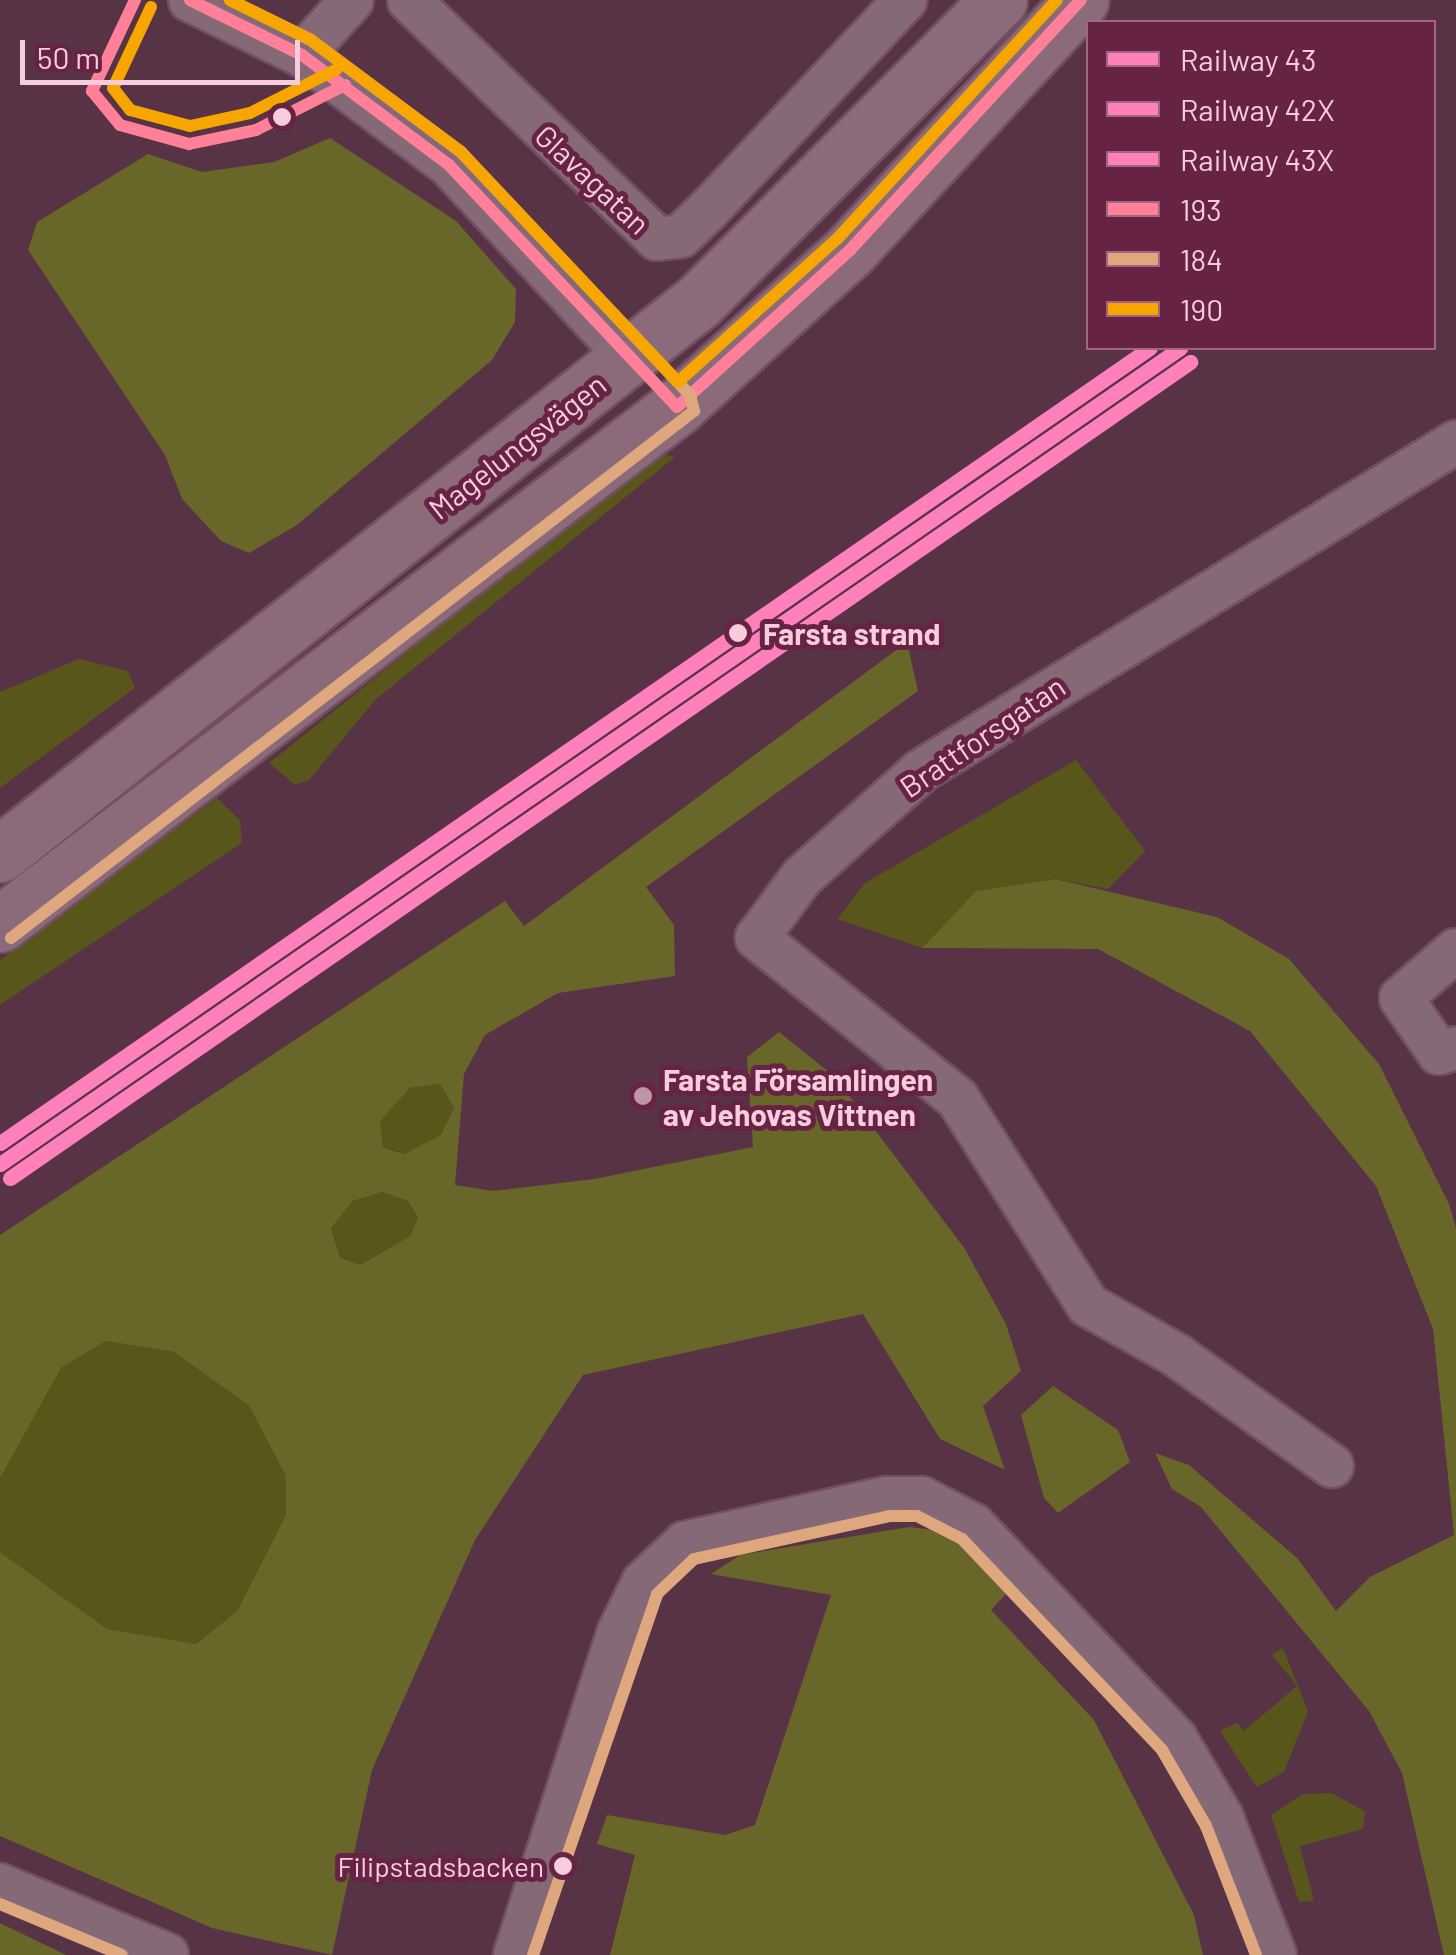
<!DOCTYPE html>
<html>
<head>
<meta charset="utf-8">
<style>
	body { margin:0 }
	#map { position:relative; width:1456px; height:1955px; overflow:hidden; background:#583245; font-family:Barlow,sans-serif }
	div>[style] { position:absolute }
	.green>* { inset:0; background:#58561a }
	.forest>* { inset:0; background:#686628 }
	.roads { filter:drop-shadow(2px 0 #735061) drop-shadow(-2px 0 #735061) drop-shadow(0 2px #735061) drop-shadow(0 -2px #735061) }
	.minor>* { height:42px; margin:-21px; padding:0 21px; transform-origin:21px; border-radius:21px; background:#866976 }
	.major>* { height:55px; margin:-27.5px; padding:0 27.5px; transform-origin:27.5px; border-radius:27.5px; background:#8b6b7a }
	.bus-1>* { height:12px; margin:-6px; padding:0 6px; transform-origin:6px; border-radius:6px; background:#ff8098 }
	.bus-2>* { height:12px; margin:-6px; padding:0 6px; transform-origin:6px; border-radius:6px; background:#dfa77e }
	.bus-3>* { height:12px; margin:-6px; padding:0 6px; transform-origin:6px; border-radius:6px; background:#f7a600 }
	.rail-1>* { height:15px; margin:-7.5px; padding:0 7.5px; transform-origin:7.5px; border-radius:7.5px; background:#ff80bb }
	.rail-2>* { height:15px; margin:-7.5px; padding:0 7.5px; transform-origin:7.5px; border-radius:7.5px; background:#ff80bb }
	.rail-3>* { height:15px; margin:-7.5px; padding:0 7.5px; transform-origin:7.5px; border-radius:7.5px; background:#ff80bb }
	.dots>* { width:28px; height:28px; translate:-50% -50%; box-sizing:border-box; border:5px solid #672344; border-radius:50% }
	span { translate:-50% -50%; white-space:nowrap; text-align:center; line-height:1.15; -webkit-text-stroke:10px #672344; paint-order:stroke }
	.bus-label { font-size:28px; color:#f7ccdd }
	.right { translate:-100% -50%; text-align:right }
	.street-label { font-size:30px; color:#f7ccdd }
	.stop-label { font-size:30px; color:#f7ccdd; font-weight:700 }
	.left { translate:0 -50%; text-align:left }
	.poi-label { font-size:30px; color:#f7ccdd; font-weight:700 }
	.legend { position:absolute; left:1086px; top:20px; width:350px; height:330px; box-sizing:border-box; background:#672344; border:2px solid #a16781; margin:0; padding:12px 18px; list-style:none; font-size:30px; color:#f7ccdd }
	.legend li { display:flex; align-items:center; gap:20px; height:50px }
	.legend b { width:50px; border:2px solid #a16781 }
	.scale { position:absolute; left:20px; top:40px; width:280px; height:45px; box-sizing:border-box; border:5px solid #f7ccdd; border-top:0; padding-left:12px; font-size:30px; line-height:35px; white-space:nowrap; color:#f7ccdd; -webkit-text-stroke:8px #672344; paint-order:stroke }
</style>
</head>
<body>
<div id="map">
	<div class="green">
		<div style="clip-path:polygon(657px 452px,675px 457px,375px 700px,309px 780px,295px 785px,269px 763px)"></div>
		<div style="clip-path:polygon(79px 659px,128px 671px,135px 688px,0 788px,0 692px)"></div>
		<div style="clip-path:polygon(1076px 760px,1145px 851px,1108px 889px,1055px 879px,976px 891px,922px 948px,837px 919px,865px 883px)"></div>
		<div style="clip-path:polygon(217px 798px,240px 820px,242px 843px,0 1005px,0 960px)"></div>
		<div style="clip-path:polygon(440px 1084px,454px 1108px,442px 1135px,404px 1154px,383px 1146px,379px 1121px,410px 1088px)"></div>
		<div style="clip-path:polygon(382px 1192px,408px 1201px,418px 1218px,410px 1236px,360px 1265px,340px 1256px,331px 1228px,353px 1201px)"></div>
		<div style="clip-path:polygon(106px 1341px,174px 1352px,249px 1406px,286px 1476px,286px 1515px,237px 1611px,196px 1644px,107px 1629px,0 1552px,0 1478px,32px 1412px,61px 1368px)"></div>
		<div style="clip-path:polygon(1283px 1648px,1308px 1711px,1284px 1772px,1257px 1787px,1220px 1731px,1237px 1723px,1244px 1731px,1297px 1686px,1272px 1655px)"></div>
		<div style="clip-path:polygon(1331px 1793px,1365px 1811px,1363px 1829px,1300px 1846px,1314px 1901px,1299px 1902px,1271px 1815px,1303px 1794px)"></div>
	</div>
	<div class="forest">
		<div style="clip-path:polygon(330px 138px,456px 221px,516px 289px,515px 322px,492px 360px,297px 525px,249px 553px,221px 541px,182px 499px,165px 455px,28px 250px,37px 222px,148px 154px,202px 172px,274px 162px)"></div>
		<div style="clip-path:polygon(evenodd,907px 642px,918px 691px,646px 887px,674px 925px,675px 976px,558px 993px,485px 1035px,464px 1074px,455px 1185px,493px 1191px,594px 1179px,753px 1147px,747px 1057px,779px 1032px,835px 1077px,965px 1249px,1006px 1324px,1021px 1371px,983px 1406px,1005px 1470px,940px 1439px,863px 1314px,583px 1375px,475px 1540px,372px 1770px,332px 1955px,212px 1928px,0 1836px,0 1552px,107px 1629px,196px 1644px,237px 1611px,286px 1515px,286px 1476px,249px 1406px,174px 1352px,106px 1341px,61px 1368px,0 1478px,0 1235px,505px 901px,524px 926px,907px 642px,440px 1084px,454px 1108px,441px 1135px,404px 1154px,383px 1147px,380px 1121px,410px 1088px,440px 1084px,907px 642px,382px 1192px,408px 1201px,418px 1218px,410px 1236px,360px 1265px,340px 1257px,331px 1228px,353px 1201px,382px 1192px)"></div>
		<div style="clip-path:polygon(1055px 879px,1217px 917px,1289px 959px,1379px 1064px,1449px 1204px,1456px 1228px,1456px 1955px,1444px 1955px,1402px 1773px,1369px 1711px,1201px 1507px,1172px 1489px,1155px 1453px,1189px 1465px,1298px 1559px,1336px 1611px,1370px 1577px,1454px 1535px,1433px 1329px,1376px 1186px,1250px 1031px,1098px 949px,922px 948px,976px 891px)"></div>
		<div style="clip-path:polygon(1053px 1386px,1118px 1430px,1130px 1462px,1058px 1513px,1044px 1498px,1021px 1415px)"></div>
		<div style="clip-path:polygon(909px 1527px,959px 1533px,1017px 1582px,991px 1610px,1094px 1720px,1194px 1915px,1203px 1955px,610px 1955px,635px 1855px,597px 1844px,607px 1815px,725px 1835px,755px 1825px,831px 1595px,711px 1574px,740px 1555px)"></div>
		<div style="clip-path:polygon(0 1923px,66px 1955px,0 1955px)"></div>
	</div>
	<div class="roads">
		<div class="minor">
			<div style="left:190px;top:0;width:125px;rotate:26.2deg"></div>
			<div style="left:302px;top:55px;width:184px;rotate:36.8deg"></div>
			<div style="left:449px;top:165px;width:264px;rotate:47deg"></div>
			<div style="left:409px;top:0;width:344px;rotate:43.9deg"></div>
			<div style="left:657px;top:239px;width:24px;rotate:-7deg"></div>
			<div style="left:681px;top:236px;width:39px;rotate:-44deg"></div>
			<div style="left:709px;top:209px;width:287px;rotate:-46.8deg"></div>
			<div style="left:302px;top:55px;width:74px;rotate:-47.7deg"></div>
			<div style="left:1456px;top:950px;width:73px;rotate:138.9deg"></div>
			<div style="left:1401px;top:998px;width:67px;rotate:55.4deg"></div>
			<div style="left:1439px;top:1053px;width:18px;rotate:-16deg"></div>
			<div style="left:1332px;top:1466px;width:189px;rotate:-144.5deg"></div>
			<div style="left:1178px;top:1356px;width:103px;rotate:-150.5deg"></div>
			<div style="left:1088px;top:1305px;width:244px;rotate:-122.3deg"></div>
			<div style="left:958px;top:1099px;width:258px;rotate:-141.3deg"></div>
			<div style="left:757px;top:938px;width:76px;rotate:-53.6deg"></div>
			<div style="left:802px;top:877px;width:159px;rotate:-41.7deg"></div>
			<div style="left:921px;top:771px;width:628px;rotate:-31.59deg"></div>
			<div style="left:0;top:1885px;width:181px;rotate:22.7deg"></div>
			<div style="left:515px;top:1955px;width:337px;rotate:-72.2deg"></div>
			<div style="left:618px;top:1634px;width:57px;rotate:-63.9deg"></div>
			<div style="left:643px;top:1583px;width:58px;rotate:-43.6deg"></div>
			<div style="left:685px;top:1543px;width:207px;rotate:-12.6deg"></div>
			<div style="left:887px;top:1498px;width:34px"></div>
			<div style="left:921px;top:1498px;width:59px;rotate:27.4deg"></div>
			<div style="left:973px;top:1525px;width:295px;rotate:46.5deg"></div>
			<div style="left:1176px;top:1739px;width:91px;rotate:59.8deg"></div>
			<div style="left:1222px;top:1818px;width:147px;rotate:68.9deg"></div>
		</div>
		<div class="major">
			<div style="left:0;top:854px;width:891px;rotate:-38.35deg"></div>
			<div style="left:699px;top:301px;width:425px;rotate:-45.1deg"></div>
			<div style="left:0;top:924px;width:852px;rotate:-37.37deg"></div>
			<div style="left:677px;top:407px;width:234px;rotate:-42.2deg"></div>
			<div style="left:850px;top:250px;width:340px;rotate:-47.3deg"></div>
		</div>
	</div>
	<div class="bus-1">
		<div style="left:135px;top:0;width:101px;rotate:115.3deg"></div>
		<div style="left:92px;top:91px;width:44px;rotate:50.5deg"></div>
		<div style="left:120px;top:125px;width:72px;rotate:15.4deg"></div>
		<div style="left:189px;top:144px;width:68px;rotate:-11.8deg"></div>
		<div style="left:256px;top:130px;width:100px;rotate:-26.8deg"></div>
		<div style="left:190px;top:0;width:125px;rotate:26.2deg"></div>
		<div style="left:302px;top:55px;width:184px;rotate:36.8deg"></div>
		<div style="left:449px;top:165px;width:332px;rotate:46.7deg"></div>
		<div style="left:677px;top:407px;width:234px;rotate:-42.2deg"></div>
		<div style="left:850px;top:250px;width:340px;rotate:-47.3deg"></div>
	</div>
	<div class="bus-2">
		<div style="left:11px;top:938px;width:863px;rotate:-37.65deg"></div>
		<div style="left:694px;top:411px;width:16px;rotate:-104deg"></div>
		<div style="left:690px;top:395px;width:334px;rotate:-133.3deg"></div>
		<div style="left:461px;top:152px;width:187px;rotate:-143.3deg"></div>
		<div style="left:311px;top:40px;width:90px;rotate:-153.7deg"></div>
		<div style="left:0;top:1904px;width:132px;rotate:22.7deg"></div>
		<div style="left:533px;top:1955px;width:382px;rotate:-71deg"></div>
		<div style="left:657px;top:1594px;width:51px;rotate:-43.4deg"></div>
		<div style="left:694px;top:1559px;width:200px;rotate:-12.4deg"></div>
		<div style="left:889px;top:1516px;width:28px"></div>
		<div style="left:917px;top:1516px;width:51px;rotate:27.1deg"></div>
		<div style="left:962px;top:1539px;width:291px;rotate:46.5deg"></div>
		<div style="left:1162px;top:1750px;width:88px;rotate:59.9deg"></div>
		<div style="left:1206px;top:1826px;width:138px;rotate:68.8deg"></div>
	</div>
	<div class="bus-3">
		<div style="left:230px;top:0;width:90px;rotate:26.3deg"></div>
		<div style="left:311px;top:40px;width:187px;rotate:36.7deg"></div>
		<div style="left:461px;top:152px;width:316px;rotate:46.7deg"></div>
		<div style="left:678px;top:382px;width:215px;rotate:-42deg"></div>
		<div style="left:838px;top:238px;width:323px;rotate:-47.4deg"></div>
		<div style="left:151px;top:7px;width:89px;rotate:115.1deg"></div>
		<div style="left:113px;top:88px;width:28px;rotate:52deg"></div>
		<div style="left:130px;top:110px;width:62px;rotate:14.9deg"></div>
		<div style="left:190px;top:126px;width:61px;rotate:-12.2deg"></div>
		<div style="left:250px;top:113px;width:97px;rotate:-26.8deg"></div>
	</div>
	<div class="rail-1">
		<div style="left:0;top:1164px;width:1435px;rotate:-34.66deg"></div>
	</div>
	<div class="rail-2">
		<div style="left:10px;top:1178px;width:1435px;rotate:-34.66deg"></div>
	</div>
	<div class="rail-3">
		<div style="left:0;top:1143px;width:1398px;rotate:-34.66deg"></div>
	</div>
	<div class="dots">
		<div style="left:282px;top:117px;background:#f7ccdd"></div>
		<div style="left:738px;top:633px;background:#f7ccdd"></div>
		<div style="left:643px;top:1096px;background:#bf96a8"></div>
		<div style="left:563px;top:1866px;background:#f7ccdd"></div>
	</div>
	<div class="bus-label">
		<span class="right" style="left:544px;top:1866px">Filipstadsbacken</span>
	</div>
	<div class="street-label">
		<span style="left:593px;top:179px;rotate:43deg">Glavagatan</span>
		<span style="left:517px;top:446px;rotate:-38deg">Magelungsvägen</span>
		<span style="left:982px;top:736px;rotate:-34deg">Brattforsgatan</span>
	</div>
	<div class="stop-label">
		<span class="left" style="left:763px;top:633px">Farsta strand</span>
	</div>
	<div class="poi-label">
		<span class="left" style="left:663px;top:1096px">Farsta Församlingen<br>av Jehovas Vittnen</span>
	</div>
	<ul class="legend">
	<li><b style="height:12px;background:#ff80bb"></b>Railway 43</li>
	<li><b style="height:12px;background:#ff80bb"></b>Railway 42X</li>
	<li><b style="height:12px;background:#ff80bb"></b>Railway 43X</li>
	<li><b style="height:12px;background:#ff8098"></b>193</li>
	<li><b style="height:12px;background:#dfa77e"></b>184</li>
	<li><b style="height:12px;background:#f7a600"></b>190</li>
	</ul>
	<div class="scale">50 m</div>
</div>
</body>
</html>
